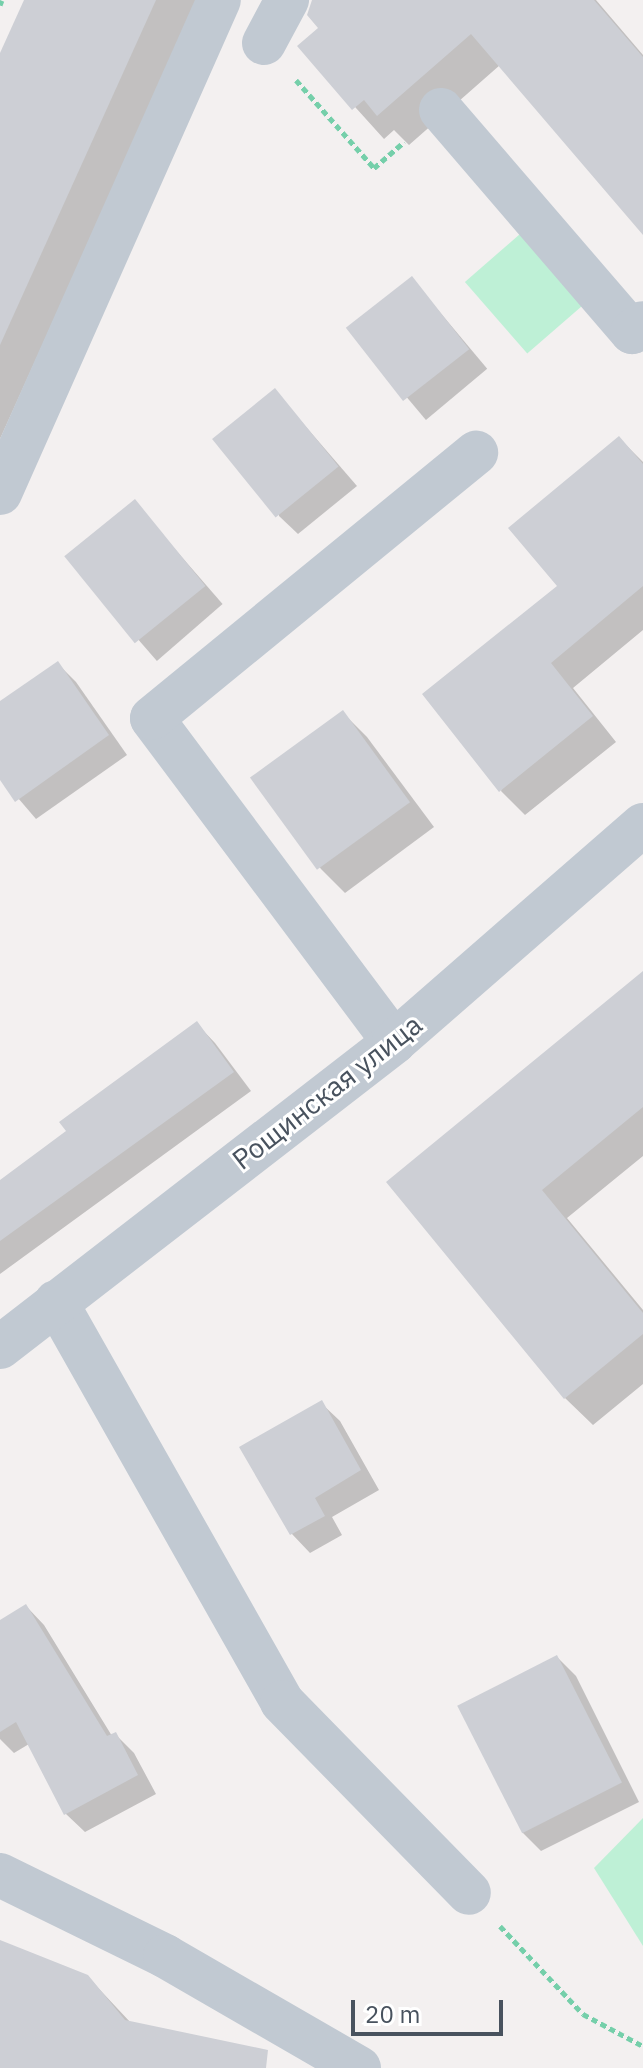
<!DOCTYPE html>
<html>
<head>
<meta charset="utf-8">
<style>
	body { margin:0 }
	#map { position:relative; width:643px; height:2068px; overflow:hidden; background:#f3f0f0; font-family:"IBM Plex Sans",sans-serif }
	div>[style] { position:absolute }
	.green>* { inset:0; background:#bef0d6; transform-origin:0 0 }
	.shadow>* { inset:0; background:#0003; transform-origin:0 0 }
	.building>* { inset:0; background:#cdcfd5; transform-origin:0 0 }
	.path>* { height:5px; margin-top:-2.5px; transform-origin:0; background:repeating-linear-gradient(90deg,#75cfaa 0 6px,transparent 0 10px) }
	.minor>* { height:44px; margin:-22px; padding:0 22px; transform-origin:22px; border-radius:22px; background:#c1c9d2 }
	span { translate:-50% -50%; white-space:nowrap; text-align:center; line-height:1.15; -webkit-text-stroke:6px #fff; paint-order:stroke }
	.street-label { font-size:28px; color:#48525e }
	.scale { position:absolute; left:351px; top:2000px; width:152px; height:36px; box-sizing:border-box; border:4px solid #48525e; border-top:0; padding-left:10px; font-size:24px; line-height:28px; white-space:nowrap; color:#48525e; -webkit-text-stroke:6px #fff; paint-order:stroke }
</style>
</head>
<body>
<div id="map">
	<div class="green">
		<div style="left:520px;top:234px;width:95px;height:73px;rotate:49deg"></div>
		<div style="clip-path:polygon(643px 1818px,643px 1946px,594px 1868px)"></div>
	</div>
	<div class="shadow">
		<div style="clip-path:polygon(26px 0,198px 0,0 439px,0 58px)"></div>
		<div style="clip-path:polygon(320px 0,596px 0,643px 55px,643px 232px,500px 65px,409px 145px,394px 130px,384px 139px,300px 46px,320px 28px)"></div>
		<div style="left:412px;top:279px;width:117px;height:80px;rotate:50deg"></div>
		<div style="clip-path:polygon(275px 391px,357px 486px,298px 534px,279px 516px)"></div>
		<div style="clip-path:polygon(619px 438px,643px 462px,643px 630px,573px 688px,616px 742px,525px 815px,501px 791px,560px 586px)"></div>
		<div style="left:134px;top:502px;width:135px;height:87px;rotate:49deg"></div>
		<div style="clip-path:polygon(57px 663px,76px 682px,127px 755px,36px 819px,0 777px,0 703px)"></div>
		<div style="clip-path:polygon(343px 713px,367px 737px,434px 827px,345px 893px,321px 869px,254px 779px)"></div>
		<div style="clip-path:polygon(643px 975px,643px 1156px,567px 1218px,643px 1310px,643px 1384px,593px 1425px,565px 1398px,389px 1182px)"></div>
		<div style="clip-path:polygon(197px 1024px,215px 1043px,251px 1091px,0 1274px,0 1182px,69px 1132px)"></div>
		<div style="clip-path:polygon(321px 1403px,340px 1421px,379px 1490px,332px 1517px,342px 1535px,310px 1553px,292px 1534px,242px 1447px)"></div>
		<div style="clip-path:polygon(26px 1606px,44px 1625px,112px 1736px,115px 1734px,134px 1753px,156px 1794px,85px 1832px,66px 1814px,29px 1744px,14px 1753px,0 1739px,0 1622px)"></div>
		<div style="clip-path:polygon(557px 1657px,576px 1676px,639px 1802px,541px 1851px,522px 1832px)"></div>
		<div style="clip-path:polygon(0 1942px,87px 1976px,131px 2023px,220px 2068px,0 2068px)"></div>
	</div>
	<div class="building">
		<div style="clip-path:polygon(24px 0,156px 0,0 345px,0 53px)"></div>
		<div style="clip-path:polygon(312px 0,594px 0,643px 57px,643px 235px,471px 34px,377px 116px,364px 100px,352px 110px,297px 46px,318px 28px,307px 15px)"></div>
		<div style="left:412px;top:276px;width:93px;height:84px;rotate:52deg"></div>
		<div style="left:275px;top:388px;width:101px;height:81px;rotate:51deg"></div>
		<div style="clip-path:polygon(619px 436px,643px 464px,643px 586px,551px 663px,593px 716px,499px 792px,422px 694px,557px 586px,508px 528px)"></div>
		<div style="left:135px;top:499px;width:112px;height:91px;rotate:51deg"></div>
		<div style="clip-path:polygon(58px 661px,109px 735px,15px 802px,0 780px,0 701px)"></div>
		<div style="left:343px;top:710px;width:114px;height:115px;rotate:54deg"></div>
		<div style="clip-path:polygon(643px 971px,643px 1107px,542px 1190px,643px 1313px,643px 1334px,564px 1399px,386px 1182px)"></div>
		<div style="clip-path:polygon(197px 1021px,234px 1072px,0 1241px,0 1180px,66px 1131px,59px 1122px)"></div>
		<div style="clip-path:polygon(322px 1400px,361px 1470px,315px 1498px,325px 1516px,290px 1535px,239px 1447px)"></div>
		<div style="clip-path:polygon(26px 1604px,107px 1736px,116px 1732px,138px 1775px,64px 1815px,16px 1722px,0 1732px,0 1620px)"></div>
		<div style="left:557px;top:1655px;width:143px;height:112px;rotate:63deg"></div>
		<div style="clip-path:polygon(0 1940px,88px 1975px,125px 2020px,268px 2050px,266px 2068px,0 2068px)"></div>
	</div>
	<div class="path">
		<div style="left:0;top:5px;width:5px;rotate:-68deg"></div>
		<div style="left:296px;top:80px;width:118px;rotate:48.4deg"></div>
		<div style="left:374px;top:168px;width:40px;rotate:-41deg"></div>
		<div style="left:500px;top:1926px;width:121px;rotate:46.7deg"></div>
		<div style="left:583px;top:2014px;width:68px;rotate:28.1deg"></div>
	</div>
	<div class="minor">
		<div style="left:264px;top:43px;width:49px;rotate:-61.9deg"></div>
		<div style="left:441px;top:110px;width:293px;rotate:49.3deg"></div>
		<div style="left:632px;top:332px;width:14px;rotate:-39deg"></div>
		<div style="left:0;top:493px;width:539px;rotate:-66.05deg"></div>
		<div style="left:394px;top:1042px;width:404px;rotate:-126.8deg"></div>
		<div style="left:152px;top:718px;width:419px;rotate:-39.3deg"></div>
		<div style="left:56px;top:1302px;width:459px;rotate:60.5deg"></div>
		<div style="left:282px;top:1702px;width:267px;rotate:45.6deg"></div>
		<div style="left:0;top:1347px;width:498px;rotate:-37.7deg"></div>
		<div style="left:394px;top:1042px;width:330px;rotate:-41.1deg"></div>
		<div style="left:0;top:1875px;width:184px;rotate:26.1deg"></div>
		<div style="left:165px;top:1956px;width:224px;rotate:30deg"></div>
	</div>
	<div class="street-label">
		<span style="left:327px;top:1092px;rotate:-38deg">Рощинская улица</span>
	</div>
	<div class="scale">20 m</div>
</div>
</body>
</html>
